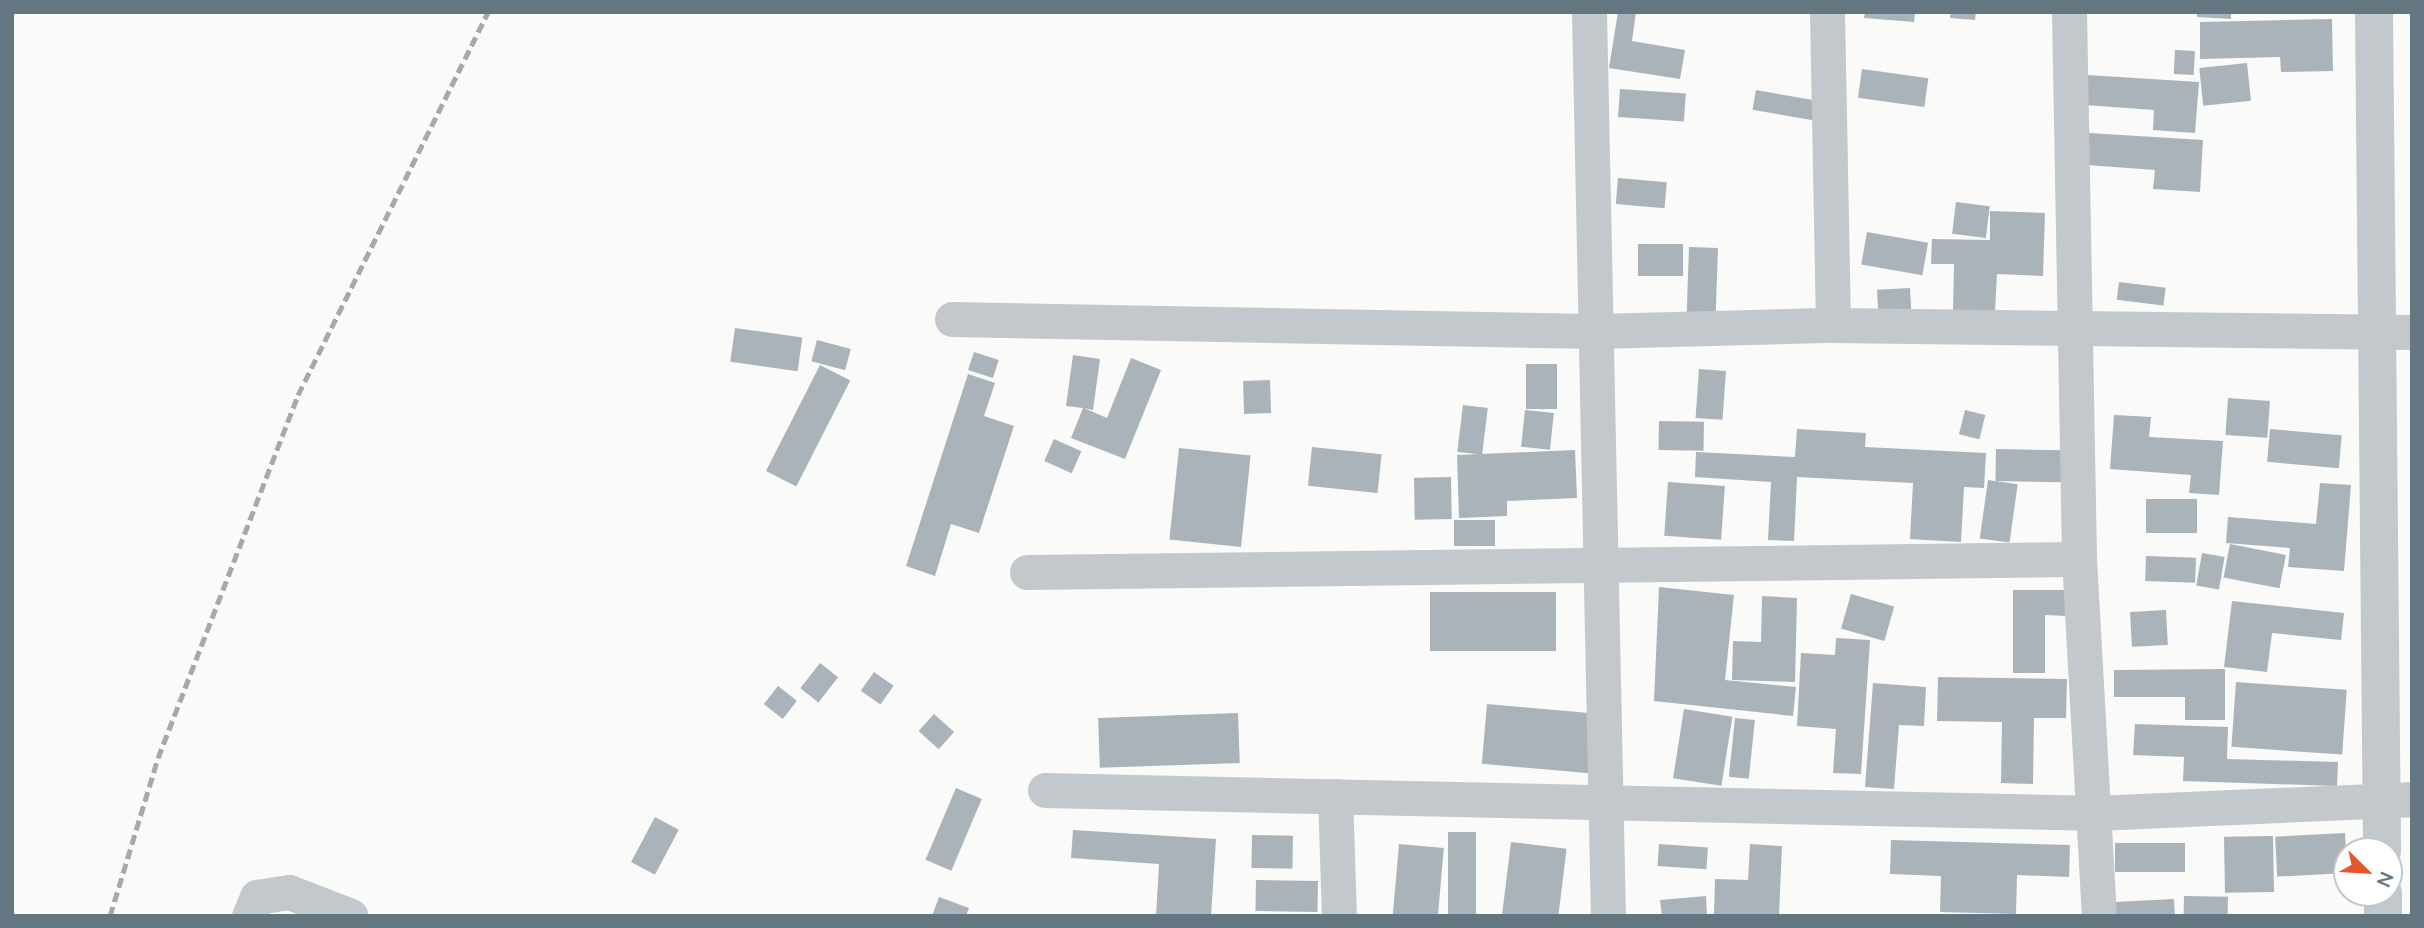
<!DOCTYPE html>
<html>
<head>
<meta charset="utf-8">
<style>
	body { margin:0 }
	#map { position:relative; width:2424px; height:928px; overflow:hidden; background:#fafaf8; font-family:Mulish,sans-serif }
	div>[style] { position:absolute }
	.building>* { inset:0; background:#aab3b9; transform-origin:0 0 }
	.minor>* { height:35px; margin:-17.5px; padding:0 17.5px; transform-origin:17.5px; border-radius:17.5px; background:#c3c8cc }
	.tertiary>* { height:38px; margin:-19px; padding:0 19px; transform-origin:19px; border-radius:19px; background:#c3c8cc }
	.rail>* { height:5px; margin-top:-2.5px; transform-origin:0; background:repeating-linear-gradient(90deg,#a2aab0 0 10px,transparent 0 15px) }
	span { translate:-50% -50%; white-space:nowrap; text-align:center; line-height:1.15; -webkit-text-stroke:7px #fff; paint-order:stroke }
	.frame { position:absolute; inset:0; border:14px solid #657683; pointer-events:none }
	.north { position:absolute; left:2333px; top:837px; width:70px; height:70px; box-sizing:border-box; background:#fff; border:2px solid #c1c8cd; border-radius:50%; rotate:114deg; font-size:19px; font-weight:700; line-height:28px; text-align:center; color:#657683 }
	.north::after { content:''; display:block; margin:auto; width:24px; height:32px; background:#e4572e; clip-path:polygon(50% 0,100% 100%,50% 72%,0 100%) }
</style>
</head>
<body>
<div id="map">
	<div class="building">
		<div style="clip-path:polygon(1618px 12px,1636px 12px,1632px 41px,1685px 50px,1680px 79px,1609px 68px)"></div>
		<div style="clip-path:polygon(1865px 12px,1915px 12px,1914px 22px,1864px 18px)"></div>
		<div style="clip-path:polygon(1951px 12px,1976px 12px,1975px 20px,1950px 18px)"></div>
		<div style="clip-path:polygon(2197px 12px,2231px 12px,2231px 19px,2197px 17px)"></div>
		<div style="clip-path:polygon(2332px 19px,2333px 71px,2281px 72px,2280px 57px,2200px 59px,2200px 22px)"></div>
		<div style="left:2175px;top:50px;width:20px;height:24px;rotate:3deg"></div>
		<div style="left:2247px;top:63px;width:38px;height:48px;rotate:84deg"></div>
		<div style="left:1862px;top:69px;width:67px;height:29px;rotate:8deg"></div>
		<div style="clip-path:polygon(2087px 75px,2199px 82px,2195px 133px,2153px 130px,2154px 110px,2085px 105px)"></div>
		<div style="left:1620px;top:89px;width:66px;height:28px;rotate:4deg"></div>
		<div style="left:1756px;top:90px;width:61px;height:20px;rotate:10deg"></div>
		<div style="clip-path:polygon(2089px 133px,2203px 140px,2200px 192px,2153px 189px,2155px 170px,2087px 165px)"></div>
		<div style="left:1618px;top:178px;width:49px;height:26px;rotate:5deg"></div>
		<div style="left:1956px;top:202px;width:34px;height:32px;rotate:7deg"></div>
		<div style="clip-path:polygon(1990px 211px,2045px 213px,2043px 276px,1997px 274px,1995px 312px,1953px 311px,1954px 264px,1931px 264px,1932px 239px,1990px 240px)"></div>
		<div style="left:1867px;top:232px;width:62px;height:33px;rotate:10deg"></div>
		<div style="left:1638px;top:244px;width:45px;height:32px"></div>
		<div style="left:1689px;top:247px;width:29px;height:70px;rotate:2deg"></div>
		<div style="left:2119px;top:282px;width:47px;height:18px;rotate:7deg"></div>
		<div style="left:1910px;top:288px;width:21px;height:33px;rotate:87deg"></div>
		<div style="left:735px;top:328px;width:68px;height:34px;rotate:8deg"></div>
		<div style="left:817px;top:340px;width:35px;height:22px;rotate:15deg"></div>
		<div style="left:974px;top:352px;width:26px;height:19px;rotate:18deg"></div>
		<div style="clip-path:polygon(1073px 355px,1100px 359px,1093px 410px,1084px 408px,1107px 418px,1131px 358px,1161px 370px,1125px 459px,1071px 438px,1083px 408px,1066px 406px)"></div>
		<div style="left:1526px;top:364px;width:31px;height:45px"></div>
		<div style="left:820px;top:365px;width:34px;height:119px;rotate:27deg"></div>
		<div style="left:1699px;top:369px;width:27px;height:49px;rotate:4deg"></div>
		<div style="clip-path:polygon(968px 374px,995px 383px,984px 416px,1014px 426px,979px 533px,951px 524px,935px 576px,906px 566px)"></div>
		<div style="left:1270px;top:380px;width:33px;height:27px;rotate:88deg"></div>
		<div style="left:2228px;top:398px;width:42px;height:37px;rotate:4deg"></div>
		<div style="left:1463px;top:405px;width:25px;height:47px;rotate:7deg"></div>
		<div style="left:1525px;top:410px;width:29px;height:37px;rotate:6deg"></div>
		<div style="left:1965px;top:410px;width:21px;height:25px;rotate:14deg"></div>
		<div style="clip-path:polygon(2114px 415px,2151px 417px,2149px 437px,2223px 441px,2219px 495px,2189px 493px,2191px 475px,2110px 469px)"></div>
		<div style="left:1659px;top:421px;width:45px;height:29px;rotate:1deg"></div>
		<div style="clip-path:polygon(1797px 429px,1866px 433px,1865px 447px,1986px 453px,1984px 488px,1964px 487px,1961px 542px,1910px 539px,1913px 483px,1797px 477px,1794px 541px,1768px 540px,1771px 482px,1695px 477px,1696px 452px,1795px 457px)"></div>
		<div style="left:2270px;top:429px;width:72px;height:33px;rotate:5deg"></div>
		<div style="left:1054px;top:439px;width:30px;height:24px;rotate:24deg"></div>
		<div style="left:1312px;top:447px;width:70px;height:39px;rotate:6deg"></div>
		<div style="left:1179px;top:448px;width:72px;height:92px;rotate:6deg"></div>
		<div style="left:1996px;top:449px;width:66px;height:32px;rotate:1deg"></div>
		<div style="clip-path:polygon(1575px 450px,1577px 498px,1507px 501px,1507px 516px,1459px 518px,1457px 455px)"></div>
		<div style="left:1451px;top:477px;width:42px;height:37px;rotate:89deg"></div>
		<div style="left:1988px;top:480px;width:30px;height:59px;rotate:8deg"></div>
		<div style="left:1668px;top:482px;width:57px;height:54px;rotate:4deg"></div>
		<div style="clip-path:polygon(2320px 483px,2351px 485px,2344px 571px,2288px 567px,2290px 548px,2226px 543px,2228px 517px,2316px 524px)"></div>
		<div style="left:2197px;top:499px;width:34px;height:51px;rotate:90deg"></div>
		<div style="left:1495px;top:520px;width:26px;height:41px;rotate:90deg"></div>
		<div style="left:2230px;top:544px;width:57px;height:34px;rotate:11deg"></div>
		<div style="left:2202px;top:553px;width:23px;height:33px;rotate:10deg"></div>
		<div style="left:2146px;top:556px;width:50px;height:25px;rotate:2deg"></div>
		<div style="clip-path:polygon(1659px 587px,1734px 595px,1725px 680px,1796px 687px,1793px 716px,1654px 701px)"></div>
		<div style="clip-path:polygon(2013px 590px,2066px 590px,2066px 616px,2045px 615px,2045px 673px,2013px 673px)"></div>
		<div style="left:1430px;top:592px;width:126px;height:59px"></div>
		<div style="left:1851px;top:594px;width:45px;height:36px;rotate:16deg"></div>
		<div style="clip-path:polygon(1762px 596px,1797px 598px,1795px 682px,1732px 680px,1733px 641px,1761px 642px)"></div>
		<div style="clip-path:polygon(2232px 601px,2344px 613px,2341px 640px,2272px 633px,2267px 672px,2224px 667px)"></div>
		<div style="left:2166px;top:610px;width:35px;height:36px;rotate:87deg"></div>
		<div style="clip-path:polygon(1836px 638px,1870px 640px,1861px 774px,1833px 773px,1836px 729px,1797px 726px,1801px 653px,1835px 655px)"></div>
		<div style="left:820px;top:663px;width:23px;height:32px;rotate:38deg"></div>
		<div style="clip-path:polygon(2225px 669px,2225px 720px,2185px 720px,2185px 697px,2114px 697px,2114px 670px)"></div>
		<div style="left:874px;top:672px;width:24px;height:23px;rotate:35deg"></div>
		<div style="clip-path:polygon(1938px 677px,2067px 679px,2066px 718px,2034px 718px,2033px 784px,2001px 783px,2002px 722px,1937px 721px)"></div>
		<div style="left:2236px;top:682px;width:111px;height:65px;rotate:4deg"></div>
		<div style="clip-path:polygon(1873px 683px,1926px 687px,1924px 726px,1899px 725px,1894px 789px,1865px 787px)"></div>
		<div style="left:778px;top:686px;width:24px;height:23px;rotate:38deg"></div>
		<div style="left:1487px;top:704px;width:108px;height:60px;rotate:5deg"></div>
		<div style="left:1684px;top:709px;width:49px;height:70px;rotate:9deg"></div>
		<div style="left:1238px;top:713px;width:50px;height:140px;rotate:88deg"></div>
		<div style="left:934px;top:714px;width:27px;height:23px;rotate:42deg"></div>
		<div style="left:1735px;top:718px;width:20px;height:59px;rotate:6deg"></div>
		<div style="clip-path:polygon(2135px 724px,2228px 727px,2227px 759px,2338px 762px,2337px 786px,2183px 781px,2184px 757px,2133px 755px)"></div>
		<div style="left:956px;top:788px;width:28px;height:78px;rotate:23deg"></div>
		<div style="left:655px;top:817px;width:27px;height:51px;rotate:28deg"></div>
		<div style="clip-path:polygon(1073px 830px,1216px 839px,1211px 916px,1156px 916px,1159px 864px,1071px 858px)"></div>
		<div style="left:1448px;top:832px;width:28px;height:84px"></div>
		<div style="left:2345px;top:833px;width:40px;height:70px;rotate:87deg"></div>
		<div style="left:1252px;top:835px;width:41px;height:33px;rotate:1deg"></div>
		<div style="left:2273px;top:836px;width:56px;height:49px;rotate:89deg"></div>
		<div style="clip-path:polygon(1891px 840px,2070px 845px,2069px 877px,2017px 875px,2016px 914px,1940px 912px,1941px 876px,1890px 874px)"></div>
		<div style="left:1511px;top:842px;width:56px;height:75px;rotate:7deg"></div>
		<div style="left:2115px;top:843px;width:70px;height:29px"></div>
		<div style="left:1399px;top:844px;width:45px;height:72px;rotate:5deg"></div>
		<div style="left:1659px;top:844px;width:49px;height:22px;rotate:4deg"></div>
		<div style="clip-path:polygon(1750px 844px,1782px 846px,1779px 916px,1714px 914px,1715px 879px,1748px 880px)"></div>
		<div style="left:1256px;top:880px;width:62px;height:31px;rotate:1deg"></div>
		<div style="clip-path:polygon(1706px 896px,1707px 916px,1662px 916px,1660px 900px)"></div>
		<div style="left:2184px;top:896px;width:44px;height:20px;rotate:1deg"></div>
		<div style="clip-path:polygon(939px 897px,969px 908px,966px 916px,932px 916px)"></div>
		<div style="left:2174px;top:899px;width:17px;height:59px;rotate:87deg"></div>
	</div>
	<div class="minor">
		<div style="left:1589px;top:12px;width:904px;rotate:88.8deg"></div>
		<div style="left:1827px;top:12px;width:313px;rotate:88.9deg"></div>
		<div style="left:2069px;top:12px;width:547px;rotate:88.95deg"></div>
		<div style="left:2079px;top:559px;width:358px;rotate:86.8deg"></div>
		<div style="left:952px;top:319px;width:644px;rotate:1.07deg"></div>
		<div style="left:1596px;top:331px;width:237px;rotate:-1.5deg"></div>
		<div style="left:1833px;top:325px;width:579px;rotate:0.69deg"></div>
		<div style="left:1027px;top:572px;width:1052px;rotate:-0.71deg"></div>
		<div style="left:1045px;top:790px;width:1051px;rotate:1.25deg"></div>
		<div style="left:2096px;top:813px;width:316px;rotate:-2.5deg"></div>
		<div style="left:1335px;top:796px;width:120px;rotate:88.1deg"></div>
		<div style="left:249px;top:916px;width:21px;rotate:-67deg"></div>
		<div style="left:257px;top:897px;width:32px;rotate:-9deg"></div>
		<div style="left:289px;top:892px;width:66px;rotate:21.2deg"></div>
	</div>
	<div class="tertiary">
		<div style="left:2374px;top:12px;width:839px;rotate:89.45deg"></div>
		<div style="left:2383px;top:893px;width:23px;rotate:90deg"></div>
	</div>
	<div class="rail">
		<div style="left:110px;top:916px;width:165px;rotate:-73.1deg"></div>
		<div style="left:158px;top:758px;width:389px;rotate:-68.9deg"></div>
		<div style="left:298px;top:395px;width:428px;rotate:-63.6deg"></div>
	</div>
	<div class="frame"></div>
	<div class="north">N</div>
</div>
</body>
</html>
